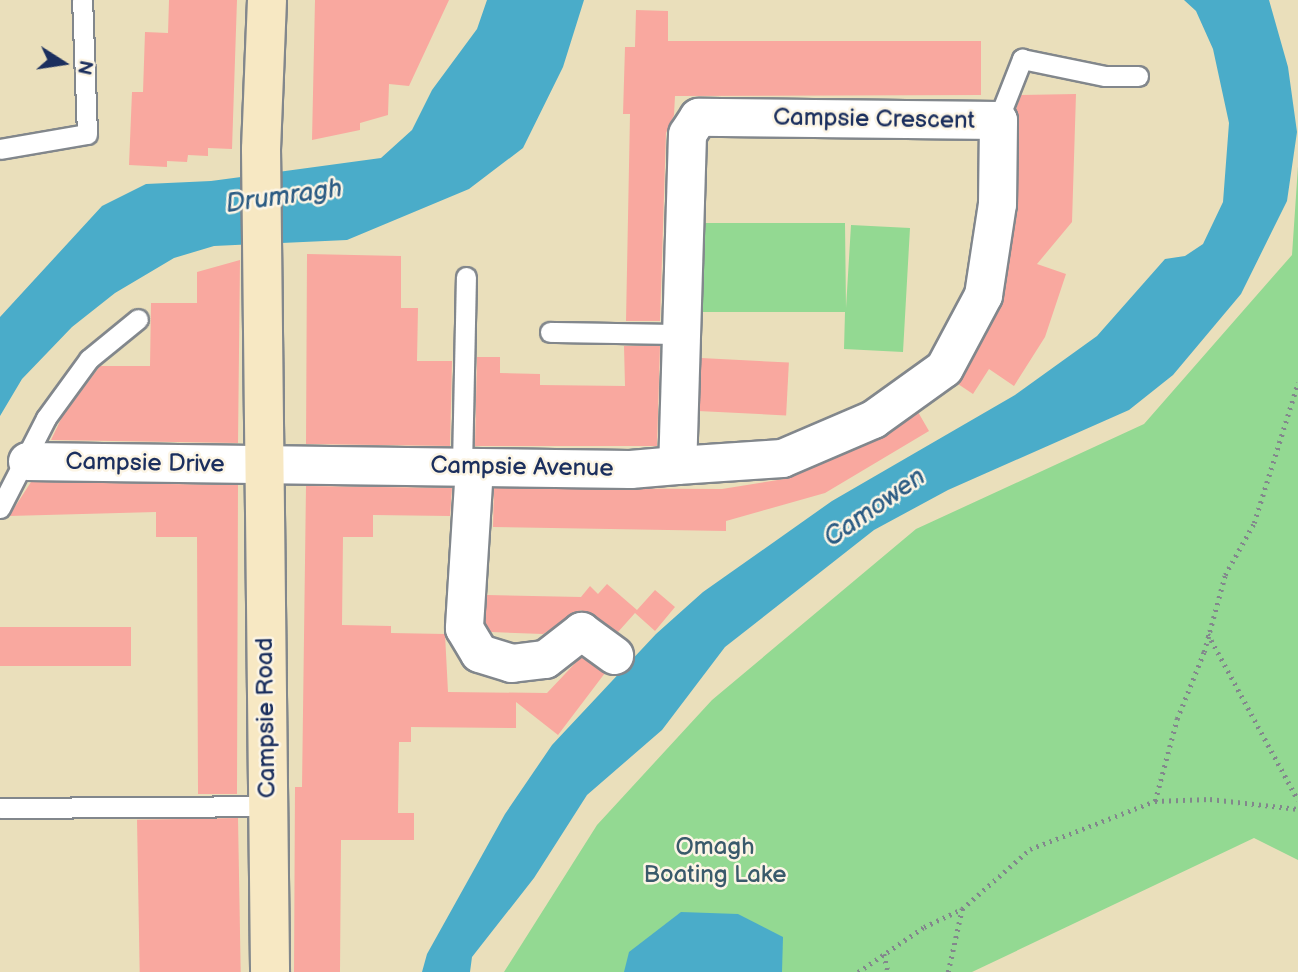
<!DOCTYPE html>
<html>
<head>
<meta charset="utf-8">
<style>
	body { margin:0 }
	#map { position:relative; width:1298px; height:972px; overflow:hidden; background:#eadfbb; font-family:"Balsamiq Sans",sans-serif }
	div>[style] { position:absolute }
	.green>* { inset:0; background:#93d992 }
	.water>* { inset:0; background:#4aacc9 }
	.building>* { inset:0; background:#f9a89f; transform-origin:0 0 }
	.path>* { height:4.5px; margin-top:-2.25px; transform-origin:0; background:repeating-linear-gradient(90deg,#82878c 0 2px,transparent 0 7px) }
	.roads { filter:drop-shadow(2px 0 #82878c) drop-shadow(-2px 0 #82878c) drop-shadow(0 2px #82878c) drop-shadow(0 -2px #82878c) }
	.service>* { height:19px; margin:-9.5px; padding:0 9.5px; transform-origin:9.5px; border-radius:9.5px; background:#fff }
	.minor>* { height:37px; margin:-18.5px; padding:0 18.5px; transform-origin:18.5px; border-radius:18.5px; background:#fff }
	.secondary>* { height:38px; margin:-19px; padding:0 19px; transform-origin:19px; border-radius:19px; background:#f7e8c3 }
	span { translate:-50% -50%; white-space:nowrap; text-align:center; line-height:1.15; -webkit-text-stroke:5px #fcf5e5; paint-order:stroke }
	.street-label { font-size:24px; color:#1b2f5e }
	.park-label { font-size:24px; color:#395a6b }
	.water-label { font-size:26px; color:#2b5b83; font-style:italic }
	.north { position:absolute; left:28px; top:28px; width:70px; height:70px; -webkit-text-stroke:5px #fcf5e5; paint-order:stroke; rotate:102deg; font-size:19px; font-weight:700; line-height:28px; text-align:center; color:#1b2f5e }
	.north::after { content:''; display:block; margin:auto; width:24px; height:32px; background:#1b2f5e; clip-path:polygon(50% 0,100% 100%,50% 72%,0 100%) }
</style>
</head>
<body>
<div id="map">
	<div class="green">
		<div style="clip-path:polygon(1298px 166px,1298px 860px,1254px 838px,972px 972px,504px 972px,597px 825px,712px 700px,916px 529px,1144px 424px,1292px 255px)"></div>
		<div style="clip-path:polygon(703px 223px,845px 223px,846px 308px,851px 225px,910px 228px,903px 352px,844px 349px,845px 312px,703px 312px)"></div>
	</div>
	<div class="water">
		<div style="clip-path:polygon(487px 0,584px 0,563px 67px,523px 148px,469px 189px,347px 240px,214px 246px,174px 258px,115px 293px,72px 327px,22px 379px,0 416px,0 317px,102px 206px,146px 184px,211px 181px,381px 158px,412px 130px,432px 90px,477px 29px)"></div>
		<div style="clip-path:polygon(1184px 0,1269px 0,1288px 67px,1297px 132px,1287px 201px,1241px 294px,1173px 375px,1129px 410px,948px 490px,874px 530px,725px 647px,662px 730px,587px 795px,534px 878px,472px 957px,470px 972px,422px 972px,427px 954px,505px 814px,552px 745px,656px 634px,703px 592px,832px 501px,1015px 395px,1097px 336px,1165px 259px,1185px 256px,1203px 244px,1223px 202px,1229px 123px,1213px 49px,1196px 11px)"></div>
		<div style="clip-path:polygon(681px 912px,738px 914px,783px 937px,782px 972px,624px 972px,629px 952px)"></div>
	</div>
	<div class="building">
		<div style="clip-path:polygon(169px 0,237px 0,232px 149px,208px 148px,208px 156px,188px 155px,187px 162px,167px 161px,167px 167px,129px 165px,132px 92px,143px 92px,145px 32px,168px 33px)"></div>
		<div style="clip-path:polygon(315px 0,449px 0,409px 86px,389px 84px,388px 115px,360px 123px,360px 130px,312px 140px)"></div>
		<div style="clip-path:polygon(636px 10px,668px 11px,668px 41px,981px 41px,981px 95px,675px 96px,674px 115px,666px 133px,660px 321px,626px 321px,630px 114px,623px 114px,625px 47px,635px 47px)"></div>
		<div style="clip-path:polygon(1076px 94px,1072px 222px,1037px 264px,1066px 274px,1045px 337px,1014px 386px,989px 369px,973px 394px,958px 384px,1002px 304px,1018px 207px,1016px 109px,1021px 95px)"></div>
		<div style="clip-path:polygon(307px 254px,401px 256px,401px 308px,418px 308px,417px 361px,452px 361px,450px 446px,306px 444px)"></div>
		<div style="clip-path:polygon(240px 260px,238px 443px,51px 440px,62px 417px,100px 366px,150px 366px,151px 303px,197px 303px,197px 272px)"></div>
		<div style="clip-path:polygon(624px 346px,660px 346px,657px 446px,475px 446px,477px 357px,500px 357px,500px 373px,540px 374px,540px 385px,625px 386px)"></div>
		<div style="left:701px;top:358px;width:88px;height:53px;rotate:3deg"></div>
		<div style="clip-path:polygon(918px 412px,929px 431px,825px 493px,726px 521px,726px 531px,493px 527px,494px 488px,722px 489px,784px 479px,882px 438px)"></div>
		<div style="clip-path:polygon(31px 482px,238px 485px,237px 794px,198px 794px,197px 537px,156px 537px,156px 512px,9px 516px)"></div>
		<div style="clip-path:polygon(306px 486px,452px 488px,450px 516px,373px 515px,373px 537px,343px 537px,342px 625px,391px 626px,391px 633px,445px 634px,448px 692px,547px 693px,581px 657px,605px 673px,558px 735px,516px 702px,516px 728px,411px 727px,411px 742px,399px 742px,398px 813px,414px 813px,414px 840px,341px 840px,340px 972px,294px 972px,295px 787px,302px 787px)"></div>
		<div style="clip-path:polygon(607px 584px,637px 610px,655px 590px,675px 607px,655px 631px,635px 613px,618px 632px,581px 610px,543px 634px,491px 632px,485px 623px,487px 595px,581px 597px,590px 586px,598px 594px)"></div>
		<div style="left:131px;top:627px;width:39px;height:131px;rotate:90deg"></div>
		<div style="left:238px;top:818px;width:154px;height:101px;rotate:89deg"></div>
	</div>
	<div class="path">
		<div style="left:1208px;top:634px;width:189px;rotate:61.5deg"></div>
		<div style="left:1155px;top:801px;width:85px;rotate:-75deg"></div>
		<div style="left:1177px;top:719px;width:72px;rotate:-68.1deg"></div>
		<div style="left:1204px;top:652px;width:80px;rotate:-74.7deg"></div>
		<div style="left:1225px;top:575px;width:60px;rotate:-60.9deg"></div>
		<div style="left:1254px;top:523px;width:147px;rotate:-72.6deg"></div>
		<div style="left:884px;top:954px;width:18px;rotate:77deg"></div>
		<div style="left:858px;top:972px;width:80px;rotate:-34.3deg"></div>
		<div style="left:924px;top:927px;width:42px;rotate:-25.3deg"></div>
		<div style="left:948px;top:972px;width:65px;rotate:-77.5deg"></div>
		<div style="left:962px;top:909px;width:91px;rotate:-41.4deg"></div>
		<div style="left:1030px;top:849px;width:134px;rotate:-21deg"></div>
		<div style="left:1155px;top:801px;width:55px;rotate:-2.1deg"></div>
		<div style="left:1210px;top:799px;width:89px;rotate:6.5deg"></div>
	</div>
	<div class="roads">
		<div class="service">
			<div style="left:998px;top:120px;width:66px;rotate:-68.5deg"></div>
			<div style="left:1022px;top:59px;width:85px;rotate:11.6deg"></div>
			<div style="left:1105px;top:76px;width:33px"></div>
			<div style="left:0;top:149px;width:88px;rotate:-9.8deg"></div>
			<div style="left:87px;top:134px;width:134px;rotate:-92.1deg"></div>
			<div style="left:550px;top:332px;width:131px;rotate:0.9deg"></div>
			<div style="left:462px;top:466px;width:189px;rotate:-88.8deg"></div>
			<div style="left:0;top:508px;width:101px;rotate:-62.9deg"></div>
			<div style="left:46px;top:418px;width:73px;rotate:-53.9deg"></div>
			<div style="left:89px;top:359px;width:63px;rotate:-39.2deg"></div>
			<div style="left:0;top:808px;width:267px;rotate:-0.4deg"></div>
		</div>
		<div class="minor">
			<div style="left:27px;top:461px;width:603px;rotate:0.76deg"></div>
			<div style="left:630px;top:469px;width:47px;rotate:-4.9deg"></div>
			<div style="left:677px;top:465px;width:105px;rotate:-3.8deg"></div>
			<div style="left:782px;top:458px;width:99px;rotate:-23.2deg"></div>
			<div style="left:873px;top:419px;width:87px;rotate:-35.7deg"></div>
			<div style="left:944px;top:368px;width:83px;rotate:-61.9deg"></div>
			<div style="left:983px;top:295px;width:92px;rotate:-81.3deg"></div>
			<div style="left:997px;top:204px;width:84px;rotate:-89.3deg"></div>
			<div style="left:998px;top:120px;width:300px;rotate:-179.4deg"></div>
			<div style="left:698px;top:117px;width:20px;rotate:123deg"></div>
			<div style="left:687px;top:134px;width:331px;rotate:91.7deg"></div>
			<div style="left:474px;top:467px;width:161px;rotate:93.6deg"></div>
			<div style="left:464px;top:628px;width:29px;rotate:59deg"></div>
			<div style="left:479px;top:653px;width:34px;rotate:17deg"></div>
			<div style="left:511px;top:663px;width:34px;rotate:-7deg"></div>
			<div style="left:545px;top:659px;width:46px;rotate:-37.9deg"></div>
			<div style="left:581px;top:631px;width:41px;rotate:36deg"></div>
		</div>
		<div class="secondary">
			<div style="left:267px;top:0;width:149px;rotate:92.3deg"></div>
			<div style="left:261px;top:149px;width:823px;rotate:89.37deg"></div>
		</div>
	</div>
	<div class="street-label">
		<span style="left:874px;top:119px;rotate:1deg">Campsie Crescent</span>
		<span style="left:145px;top:463px;rotate:1deg">Campsie Drive</span>
		<span style="left:522px;top:467px;rotate:1deg">Campsie Avenue</span>
		<span style="left:266px;top:718px;rotate:-91deg">Campsie Road</span>
	</div>
	<div class="park-label">
		<span style="left:715px;top:861px">Omagh<br>Boating Lake</span>
	</div>
	<div class="water-label">
		<span style="left:284px;top:197px;rotate:-8deg">Drumragh</span>
		<span style="left:875px;top:508px;rotate:-35deg">Camowen</span>
	</div>
	<div class="north">N</div>
</div>
</body>
</html>
